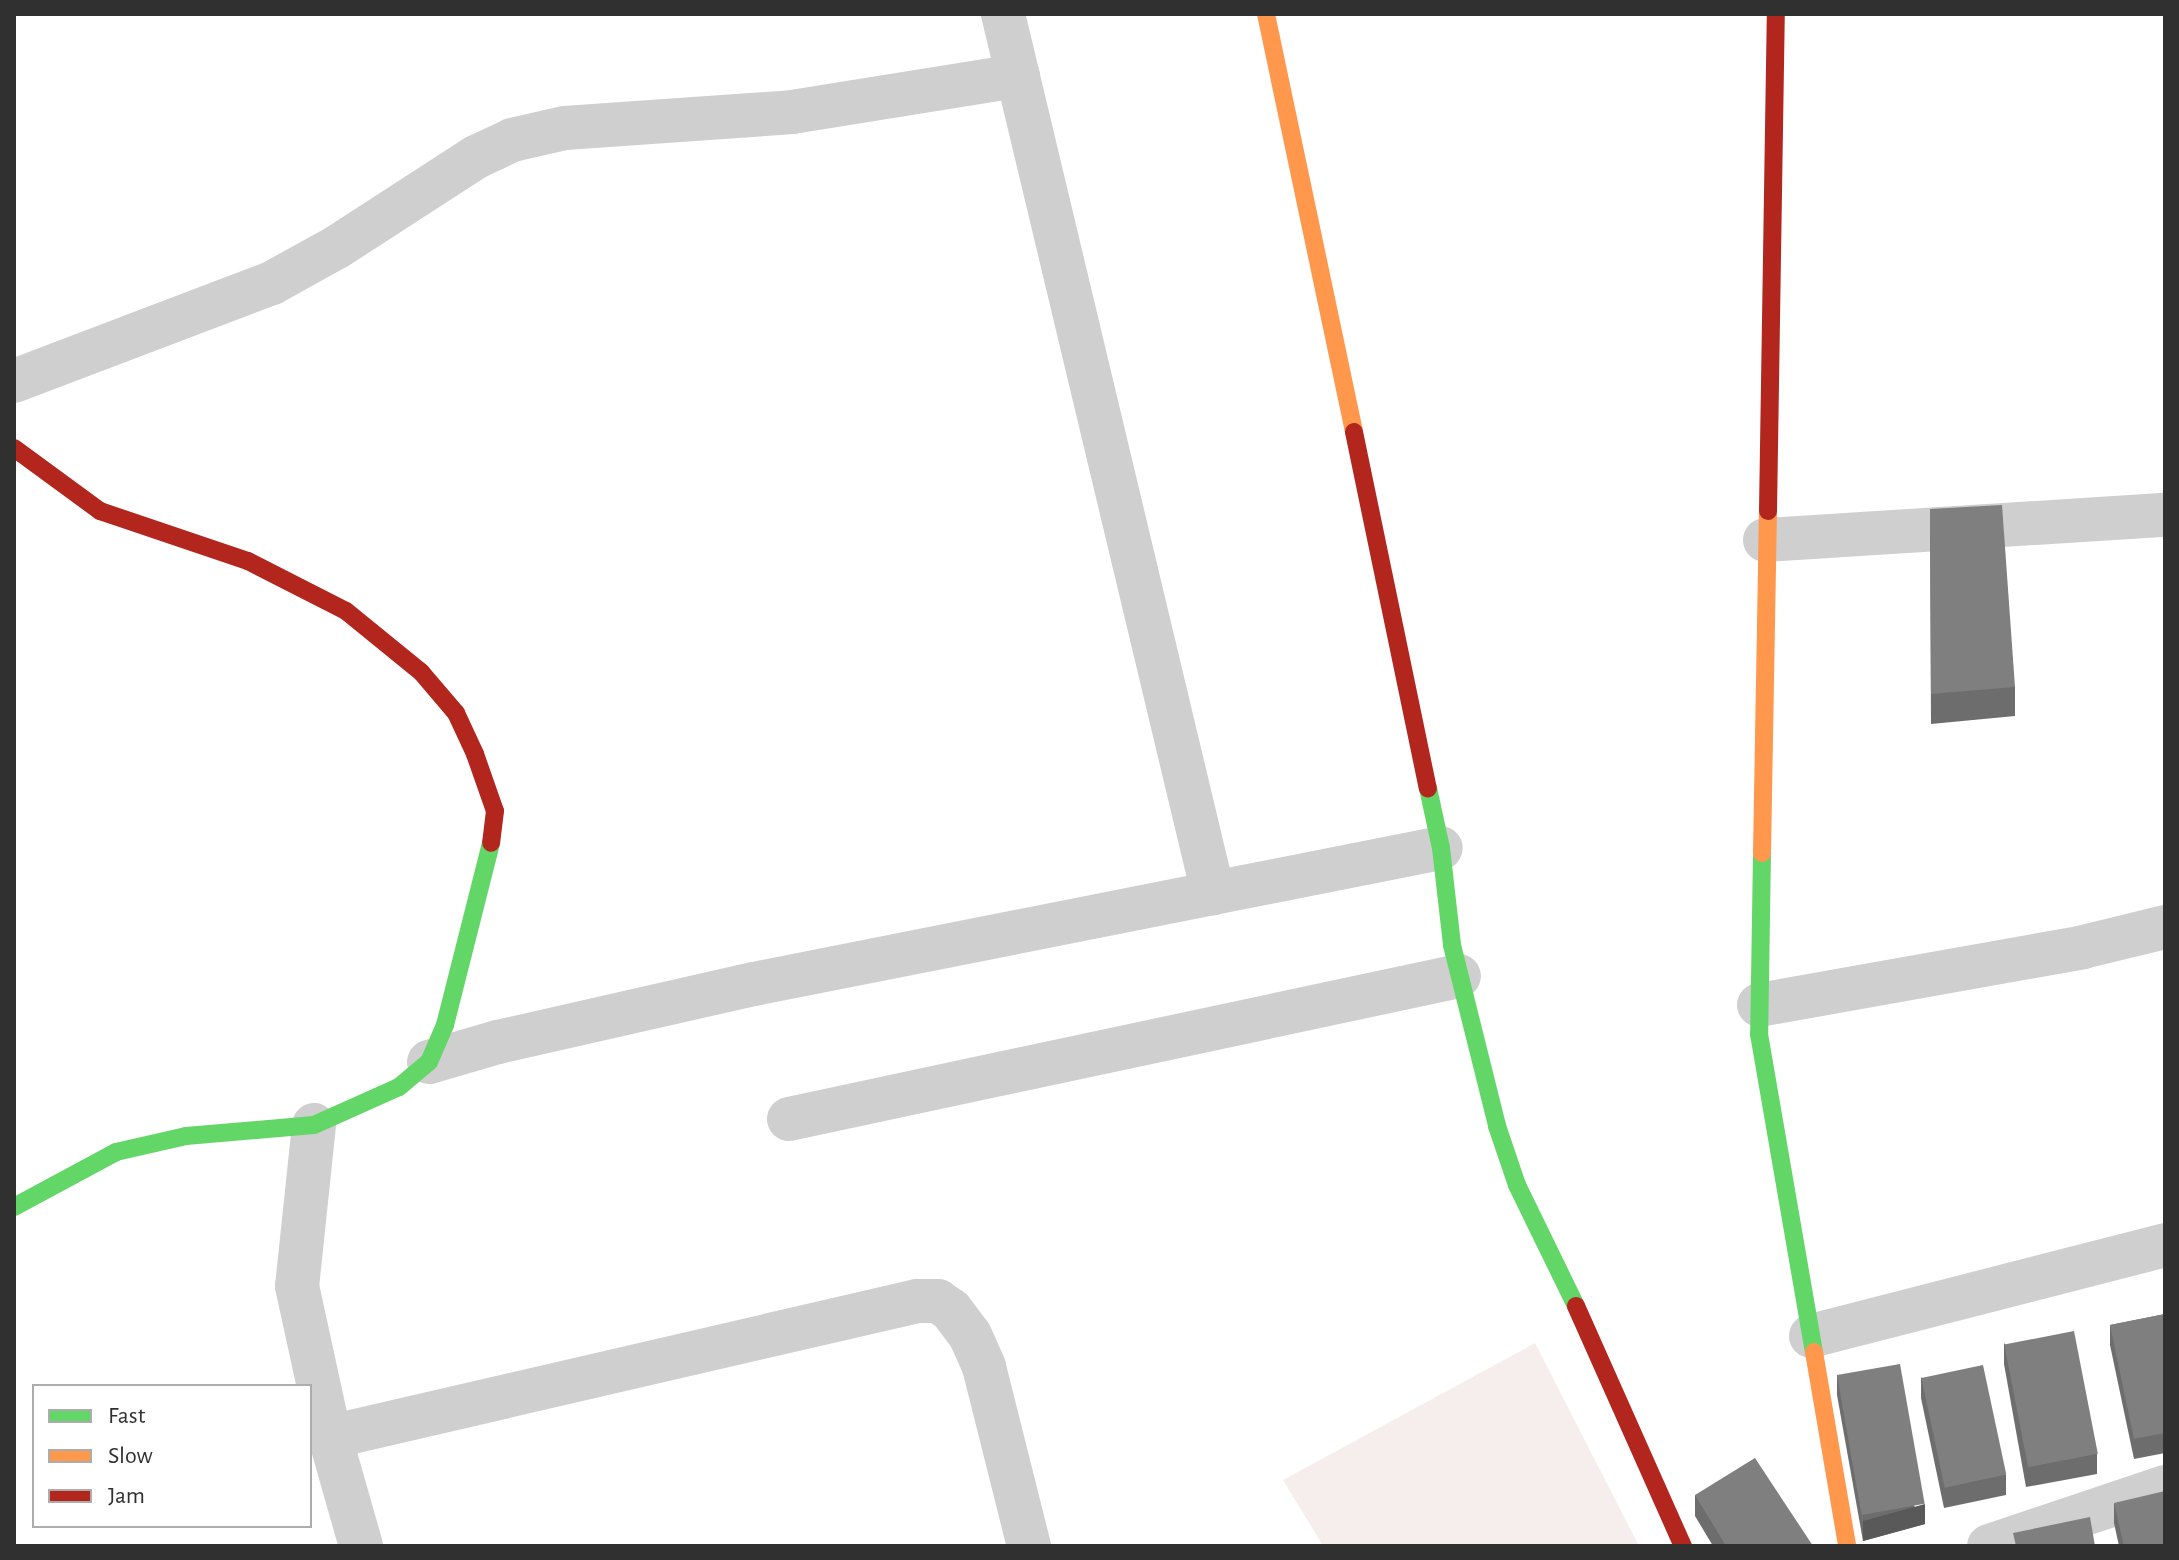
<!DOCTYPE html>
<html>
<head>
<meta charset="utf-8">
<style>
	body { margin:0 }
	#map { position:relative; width:2179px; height:1560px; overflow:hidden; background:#fff; font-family:"Alegreya Sans",sans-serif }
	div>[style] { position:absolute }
	.green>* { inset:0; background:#f5eeed }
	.street>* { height:44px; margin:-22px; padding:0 22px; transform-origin:22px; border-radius:22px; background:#cfcfcf }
	.fast>* { height:18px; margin:-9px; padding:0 9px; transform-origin:9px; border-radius:9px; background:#63d668 }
	.slow>* { height:18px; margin:-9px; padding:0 9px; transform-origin:9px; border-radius:9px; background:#ff974d }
	.jam>* { height:18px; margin:-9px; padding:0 9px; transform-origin:9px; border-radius:9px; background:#b3261e }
	.wall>* { inset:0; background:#6d6d6d }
	.shaded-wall>* { inset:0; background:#595959 }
	.building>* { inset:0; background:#7f7f7f; transform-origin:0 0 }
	span { translate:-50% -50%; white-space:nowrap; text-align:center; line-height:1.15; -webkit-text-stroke:8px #fff; paint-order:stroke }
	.frame { position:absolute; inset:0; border:16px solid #303030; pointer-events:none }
	.legend { position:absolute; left:32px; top:1384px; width:280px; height:144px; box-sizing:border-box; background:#fff; border:2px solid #acacac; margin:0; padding:10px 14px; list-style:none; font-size:24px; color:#303030 }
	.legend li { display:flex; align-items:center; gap:16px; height:40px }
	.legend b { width:40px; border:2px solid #acacac }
</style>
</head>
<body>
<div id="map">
	<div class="green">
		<div style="clip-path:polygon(1535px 1343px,1639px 1546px,1323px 1546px,1283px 1480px)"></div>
	</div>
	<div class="street">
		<div style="left:1003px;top:14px;width:904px;rotate:76.56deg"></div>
		<div style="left:14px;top:381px;width:276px;rotate:-20.8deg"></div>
		<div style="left:272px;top:283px;width:74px;rotate:-29deg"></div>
		<div style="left:337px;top:247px;width:166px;rotate:-32.9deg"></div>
		<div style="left:476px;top:157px;width:40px;rotate:-25deg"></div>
		<div style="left:512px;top:140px;width:54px;rotate:-12.8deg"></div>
		<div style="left:565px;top:128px;width:228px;rotate:-4deg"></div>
		<div style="left:792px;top:112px;width:229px;rotate:-9.1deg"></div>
		<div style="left:1765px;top:540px;width:401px;rotate:-3.6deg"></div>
		<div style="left:1759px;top:1005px;width:329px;rotate:-10.1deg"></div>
		<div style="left:2083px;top:947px;width:84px;rotate:-13.7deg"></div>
		<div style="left:429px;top:1062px;width:72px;rotate:-16.2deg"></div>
		<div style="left:498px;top:1042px;width:262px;rotate:-12.8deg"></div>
		<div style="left:754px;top:984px;width:700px;rotate:-11.2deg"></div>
		<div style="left:789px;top:1119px;width:685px;rotate:-12.05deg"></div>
		<div style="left:314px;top:1125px;width:162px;rotate:96deg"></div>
		<div style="left:297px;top:1286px;width:155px;rotate:77.7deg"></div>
		<div style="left:330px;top:1437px;width:113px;rotate:74.1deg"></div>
		<div style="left:1811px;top:1336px;width:366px;rotate:-14.4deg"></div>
		<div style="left:330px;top:1437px;width:603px;rotate:-13.04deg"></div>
		<div style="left:917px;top:1301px;width:21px"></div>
		<div style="left:938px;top:1301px;width:16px;rotate:35deg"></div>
		<div style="left:951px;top:1310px;width:31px;rotate:53deg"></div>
		<div style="left:970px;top:1335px;width:35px;rotate:66deg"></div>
		<div style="left:984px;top:1367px;width:185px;rotate:75.9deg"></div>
		<div style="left:1989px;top:1546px;width:186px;rotate:-18.5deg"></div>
	</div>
	<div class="fast">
		<div style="left:1428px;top:788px;width:61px;rotate:77.8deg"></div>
		<div style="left:1441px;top:848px;width:98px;rotate:83.5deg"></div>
		<div style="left:1452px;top:945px;width:187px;rotate:76deg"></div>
		<div style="left:1497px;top:1126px;width:62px;rotate:71.3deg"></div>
		<div style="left:1517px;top:1185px;width:135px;rotate:64deg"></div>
		<div style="left:1762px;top:853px;width:181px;rotate:90.9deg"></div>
		<div style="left:1759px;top:1034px;width:323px;rotate:80.2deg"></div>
		<div style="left:14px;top:1207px;width:116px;rotate:-28.3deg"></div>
		<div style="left:116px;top:1152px;width:72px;rotate:-12.9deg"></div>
		<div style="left:186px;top:1136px;width:128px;rotate:-4.9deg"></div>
		<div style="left:314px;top:1125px;width:93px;rotate:-24.1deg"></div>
		<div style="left:399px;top:1087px;width:39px;rotate:-40deg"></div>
		<div style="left:429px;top:1062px;width:40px;rotate:-66.6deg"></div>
		<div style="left:445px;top:1025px;width:188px;rotate:-75.8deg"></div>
	</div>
	<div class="slow">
		<div style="left:1266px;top:14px;width:427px;rotate:78.1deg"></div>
		<div style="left:1762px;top:853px;width:342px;rotate:-89deg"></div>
		<div style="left:1814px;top:1352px;width:197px;rotate:80.3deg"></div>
	</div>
	<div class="jam">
		<div style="left:1354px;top:432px;width:364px;rotate:78.3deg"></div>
		<div style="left:14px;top:448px;width:107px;rotate:36.2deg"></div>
		<div style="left:100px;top:511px;width:156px;rotate:18.7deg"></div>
		<div style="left:248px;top:561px;width:110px;rotate:27deg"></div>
		<div style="left:346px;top:611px;width:97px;rotate:39.1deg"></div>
		<div style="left:421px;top:672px;width:54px;rotate:49.5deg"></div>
		<div style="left:456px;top:713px;width:45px;rotate:65.1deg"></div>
		<div style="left:475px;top:754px;width:60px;rotate:70.7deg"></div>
		<div style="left:495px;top:811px;width:32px;rotate:97deg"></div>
		<div style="left:1768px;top:511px;width:497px;rotate:-89.1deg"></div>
		<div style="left:1576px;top:1306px;width:263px;rotate:66deg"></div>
	</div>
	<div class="wall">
		<div style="clip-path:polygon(1930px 509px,2015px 687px,2015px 716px,1931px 724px)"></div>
		<div style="clip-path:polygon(2165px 1314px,2165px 1453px,2134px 1459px,2110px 1345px,2110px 1325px)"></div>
		<div style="clip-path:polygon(2004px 1343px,2097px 1454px,2097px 1474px,2026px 1487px,2004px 1364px)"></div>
		<div style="clip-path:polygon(1837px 1375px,1925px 1524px,1863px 1541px,1837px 1395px)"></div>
		<div style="clip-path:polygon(1921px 1377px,2006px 1475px,2006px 1495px,1944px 1508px,1921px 1398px)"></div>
		<div style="clip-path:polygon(1695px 1495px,1813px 1546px,1713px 1546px,1695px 1516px)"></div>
		<div style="clip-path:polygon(2114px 1503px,2165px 1546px,2119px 1546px,2114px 1523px)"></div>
	</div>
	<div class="shaded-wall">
		<div style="clip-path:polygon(1925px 1504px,1925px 1524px,1863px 1541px,1863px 1521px)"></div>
	</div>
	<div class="building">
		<div style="clip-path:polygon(2002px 505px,2015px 687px,1931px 694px,1930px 509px)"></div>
		<div style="clip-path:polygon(2165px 1314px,2165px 1433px,2134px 1439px,2110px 1325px)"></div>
		<div style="left:2074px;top:1331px;width:125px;height:71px;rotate:79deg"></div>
		<div style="left:1900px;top:1364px;width:142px;height:64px;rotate:80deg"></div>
		<div style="left:1983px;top:1365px;width:112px;height:63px;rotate:78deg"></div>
		<div style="clip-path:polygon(1755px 1458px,1813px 1546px,1726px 1546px,1695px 1495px)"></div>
		<div style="clip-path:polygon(2165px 1491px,2165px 1546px,2124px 1546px,2114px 1503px)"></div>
		<div style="clip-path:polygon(2090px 1517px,2095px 1546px,2016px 1546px,2013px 1533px)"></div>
	</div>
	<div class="frame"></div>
	<ul class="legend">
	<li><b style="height:10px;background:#63d668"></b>Fast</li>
	<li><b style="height:10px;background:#ff974d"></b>Slow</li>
	<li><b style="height:10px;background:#b3261e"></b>Jam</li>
	</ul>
</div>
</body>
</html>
